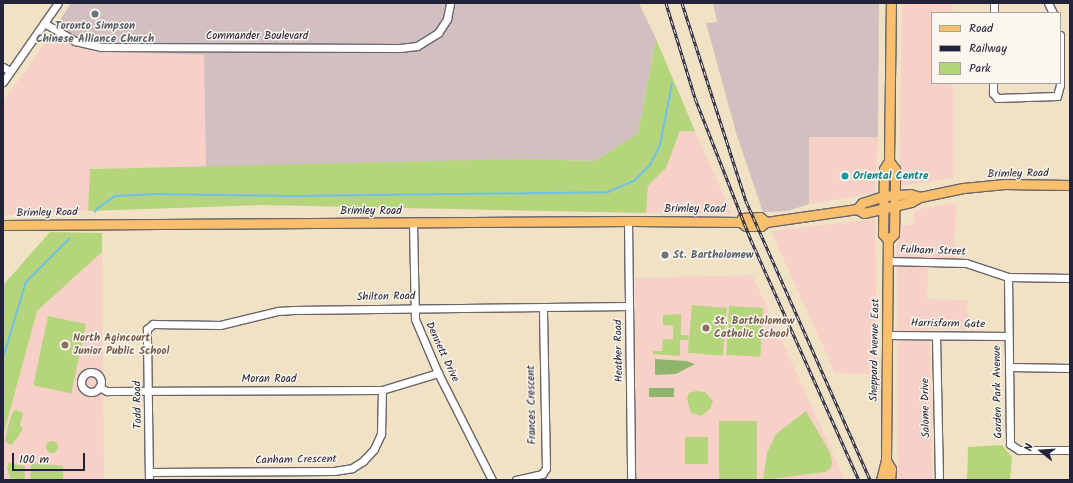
<!DOCTYPE html>
<html>
<head>
<meta charset="utf-8">
<style>
	body { margin:0 }
	#map { position:relative; width:1073px; height:483px; overflow:hidden; background:#f1e2c5; font-family:Kalam,sans-serif }
	div>[style] { position:absolute }
	.built>* { inset:0; background:#f7d1c8 }
	.industrial>* { inset:0; background:#d2bfc0 }
	.green>* { inset:0; background:#b4d57c; transform-origin:0 0 }
	.round { border-radius:50% }
	.forest>* { inset:0; background:#8fb66c; transform-origin:0 0 }
	.stream>* { height:1.5px; margin:-0.75px; padding:0 0.75px; transform-origin:0.75px; border-radius:0.75px; background:#6fc0ea }
	.roads { filter:drop-shadow(1px 0 #6a656b) drop-shadow(-1px 0 #6a656b) drop-shadow(0 1px #6a656b) drop-shadow(0 -1px #6a656b) }
	.minor>* { height:7px; margin:-3.5px; padding:0 3.5px; transform-origin:3.5px; border-radius:3.5px; background:#fff }
	.minor>.ring { margin:-3.5px; padding:0; box-sizing:content-box; background:none; border:7px solid #fff; border-radius:50% }
	.major>* { height:9px; margin:-4.5px; padding:0 4.5px; transform-origin:4.5px; border-radius:4.5px; background:#f9bf6d }
	.rail>* { height:3px; margin-top:-1.5px; transform-origin:0; background:repeating-linear-gradient(90deg,#fbf7ec 0 4.5px,#22223b 0 9px); box-sizing:border-box; border-block:1px solid #22223b }
	.dots>* { width:11px; height:11px; translate:-50% -50%; box-sizing:border-box; border:2px solid #fbf7ec; border-radius:50% }
	span { translate:-50% -50%; white-space:nowrap; text-align:center; line-height:1.15; -webkit-text-stroke:3px #fbf7ec; paint-order:stroke }
	.worship-label { font-size:11px; color:#5b616d; font-weight:700 }
	.left { translate:0 -50%; text-align:left }
	.street-label { font-size:11px; color:#22223b }
	.culture-label { font-size:11px; color:#0d838f; font-weight:700 }
	.education-label { font-size:11px; color:#785e54; font-weight:700 }
	.frame { position:absolute; inset:0; border:4px solid #22223b; pointer-events:none }
	.legend { position:absolute; left:931px; top:12px; width:130px; height:72px; box-sizing:border-box; background:#fbf7ec; border:1px solid #a4a2a5; margin:0; padding:5px 7px; list-style:none; font-size:12px; color:#22223b }
	.legend li { display:flex; align-items:center; gap:8px; height:20px }
	.legend b { width:20px; border:1px solid #a4a2a5 }
	.north { position:absolute; left:1021px; top:431px; width:40px; height:40px; -webkit-text-stroke:3px #fbf7ec; paint-order:stroke; rotate:287deg; font-size:11px; font-weight:700; line-height:16px; text-align:center; color:#22223b }
	.north::after { content:''; display:block; margin:auto; width:14px; height:18px; background:#22223b; clip-path:polygon(50% 0,100% 100%,50% 72%,0 100%) }
	.scale { position:absolute; left:12px; top:453px; width:73px; height:18px; box-sizing:border-box; border:2px solid #22223b; border-top:0; padding-left:5px; font-size:12px; line-height:14px; white-space:nowrap; color:#22223b; -webkit-text-stroke:3px #fbf7ec; paint-order:stroke }
</style>
</head>
<body>
<div id="map">
	<div class="built">
		<div style="clip-path:polygon(902px 3px,953px 3px,953px 13px,932px 13px,932px 83px,951px 83px,951px 89px,954px 89px,953px 178px,899px 186px)"></div>
		<div style="clip-path:polygon(50px 36px,96px 51px,204px 55px,206px 167px,91px 169px,88px 211px,3px 215px,3px 102px)"></div>
		<div style="clip-path:polygon(680px 131px,695px 131px,732px 214px,646px 213px,648px 186px,666px 168px)"></div>
		<div style="clip-path:polygon(809px 137px,878px 137px,875px 193px,809px 204px)"></div>
		<div style="clip-path:polygon(956px 203px,954px 259px,896px 258px,898px 225px,914px 225px,914px 210px)"></div>
		<div style="clip-path:polygon(875px 219px,877px 374px,835px 373px,771px 231px)"></div>
		<div style="clip-path:polygon(102px 252px,104px 480px,3px 480px,3px 436px,37px 311px)"></div>
		<div style="clip-path:polygon(897px 266px,928px 266px,927px 299px,967px 300px,968px 329px,930px 329px,932px 480px,898px 480px)"></div>
		<div style="clip-path:polygon(752px 275px,845px 480px,636px 480px,635px 278px)"></div>
	</div>
	<div class="industrial">
		<div style="clip-path:polygon(71px 3px,639px 3px,656px 39px,638px 133px,595px 161px,526px 159px,206px 167px,204px 55px,96px 51px,50px 36px)"></div>
		<div style="clip-path:polygon(713px 3px,879px 3px,878px 137px,809px 137px,809px 204px,788px 211px,763px 212px,737px 136px,706px 23px,717px 22px)"></div>
	</div>
	<div class="green">
		<div style="clip-path:polygon(656px 39px,695px 131px,680px 131px,666px 168px,648px 186px,646px 213px,260px 205px,88px 211px,90px 169px,526px 159px,595px 161px,638px 133px)"></div>
		<div style="clip-path:polygon(50px 232px,102px 233px,102px 252px,37px 311px,3px 436px,3px 290px,5px 283px)"></div>
		<div style="left:692px;top:305px;width:35px;height:48px;rotate:5deg"></div>
		<div style="left:729px;top:306px;width:34px;height:49px;rotate:3deg"></div>
		<div style="clip-path:polygon(681px 314px,681px 335px,688px 335px,689px 340px,680px 340px,680px 356px,653px 354px,653px 351px,662px 351px,663px 339px,673px 339px,673px 326px,663px 325px,663px 315px)"></div>
		<div style="left:48px;top:316px;width:39px;height:71px;rotate:12deg"></div>
		<div style="clip-path:polygon(696px 391px,705px 392px,713px 401px,710px 409px,701px 416px,691px 413px,687px 399px,689px 393px)"></div>
		<div style="clip-path:polygon(16px 410px,23px 413px,20px 425px,23px 429px,12px 445px,8px 444px,5px 441px,8px 426px,13px 412px)"></div>
		<div style="clip-path:polygon(806px 411px,829px 451px,832px 461px,831px 468px,825px 472px,763px 480px,767px 453px,776px 434px)"></div>
		<div style="left:757px;top:421px;width:59px;height:38px;rotate:90deg"></div>
		<div style="left:685px;top:437px;width:23px;height:27px"></div>
		<div class="round" style="left:46px;top:441px;width:12px;height:12px"></div>
		<div style="clip-path:polygon(1002px 445px,1012px 457px,1010px 480px,967px 480px,968px 447px)"></div>
		<div style="clip-path:polygon(9px 463px,25px 466px,25px 478px,22px 480px,10px 478px,7px 467px)"></div>
		<div style="clip-path:polygon(31px 463px,63px 466px,63px 480px,30px 480px)"></div>
	</div>
	<div class="forest">
		<div style="clip-path:polygon(655px 359px,686px 361px,695px 364px,676px 374px,655px 375px)"></div>
		<div style="left:649px;top:388px;width:25px;height:9px"></div>
	</div>
	<div class="stream">
		<div style="left:95px;top:212px;width:5px;rotate:-53deg"></div>
		<div style="left:98px;top:208px;width:21px;rotate:-35deg"></div>
		<div style="left:115px;top:196px;width:35px;rotate:-3deg"></div>
		<div style="left:150px;top:194px;width:144px;rotate:0.8deg"></div>
		<div style="left:294px;top:196px;width:314px;rotate:-0.7deg"></div>
		<div style="left:608px;top:192px;width:28px;rotate:-23deg"></div>
		<div style="left:634px;top:181px;width:23px;rotate:-45deg"></div>
		<div style="left:650px;top:165px;width:22px;rotate:-63deg"></div>
		<div style="left:660px;top:145px;width:62px;rotate:-78.9deg"></div>
		<div style="left:3px;top:358px;width:79px;rotate:-73.2deg"></div>
		<div style="left:26px;top:282px;width:61px;rotate:-45deg"></div>
	</div>
	<div class="roads">
		<div class="minor">
			<div style="left:1048px;top:3px;width:11px;rotate:63deg"></div>
			<div style="left:994px;top:13px;width:10px;rotate:-90deg"></div>
			<div style="left:44px;top:23px;width:36px;rotate:30deg"></div>
			<div style="left:75px;top:41px;width:27px;rotate:13deg"></div>
			<div style="left:101px;top:47px;width:299px;rotate:0.2deg"></div>
			<div style="left:400px;top:48px;width:17px;rotate:-7deg"></div>
			<div style="left:417px;top:46px;width:25px;rotate:-32deg"></div>
			<div style="left:438px;top:33px;width:17px;rotate:-57deg"></div>
			<div style="left:447px;top:19px;width:16px;rotate:-79deg"></div>
			<div style="left:3px;top:67px;width:8px;rotate:30deg"></div>
			<div style="left:3px;top:82px;width:96px;rotate:-55.2deg"></div>
			<div style="left:993px;top:83px;width:10px;rotate:90deg"></div>
			<div style="left:993px;top:93px;width:6px;rotate:51deg"></div>
			<div style="left:997px;top:98px;width:60px;rotate:-1.9deg"></div>
			<div style="left:1057px;top:96px;width:11px;rotate:-75deg"></div>
			<div style="left:1060px;top:85px;width:50px;rotate:-90deg"></div>
			<div style="left:628px;top:221px;width:259px;rotate:89.3deg"></div>
			<div style="left:413px;top:223px;width:96px;rotate:88.8deg"></div>
			<div style="left:415px;top:319px;width:59px;rotate:66.9deg"></div>
			<div style="left:438px;top:373px;width:120px;rotate:63.2deg"></div>
			<div style="left:888px;top:261px;width:78px;rotate:1.5deg"></div>
			<div style="left:966px;top:263px;width:44px;rotate:18.4deg"></div>
			<div style="left:1008px;top:277px;width:62px;rotate:0.9deg"></div>
			<div style="left:1008px;top:277px;width:167px;rotate:89.3deg"></div>
			<div style="left:1010px;top:444px;width:11px;rotate:34deg"></div>
			<div style="left:1019px;top:450px;width:51px"></div>
			<div style="left:887px;top:335px;width:121px;rotate:0.5deg"></div>
			<div style="left:936px;top:336px;width:144px;rotate:88.8deg"></div>
			<div style="left:1009px;top:367px;width:61px;rotate:0.9deg"></div>
			<div class="ring" style="left:81px;top:372px;width:13px;height:13px"></div>
			<div style="left:99px;top:387px;width:9px;rotate:27deg"></div>
			<div style="left:107px;top:391px;width:275px;rotate:-0.2deg"></div>
			<div style="left:382px;top:390px;width:59px;rotate:-16.9deg"></div>
			<div style="left:149px;top:472px;width:185px;rotate:-0.3deg"></div>
			<div style="left:334px;top:471px;width:18px;rotate:-9deg"></div>
			<div style="left:352px;top:468px;width:13px;rotate:-32deg"></div>
			<div style="left:363px;top:461px;width:16px;rotate:-47deg"></div>
			<div style="left:374px;top:449px;width:17px;rotate:-65deg"></div>
			<div style="left:381px;top:434px;width:44px;rotate:-88.7deg"></div>
			<div style="left:149px;top:480px;width:151px;rotate:-90.8deg"></div>
			<div style="left:147px;top:329px;width:8px;rotate:-40deg"></div>
			<div style="left:153px;top:324px;width:67px;rotate:0.9deg"></div>
			<div style="left:220px;top:325px;width:60px;rotate:-13.6deg"></div>
			<div style="left:278px;top:311px;width:16px;rotate:-4deg"></div>
			<div style="left:294px;top:310px;width:335px;rotate:-0.7deg"></div>
			<div style="left:516px;top:480px;width:27px;rotate:-13deg"></div>
			<div style="left:542px;top:474px;width:7px;rotate:-56deg"></div>
			<div style="left:546px;top:468px;width:161px;rotate:-91.1deg"></div>
		</div>
		<div class="major">
			<div style="left:857px;top:209px;width:8px;rotate:-50deg"></div>
			<div style="left:862px;top:203px;width:23px;rotate:-18deg"></div>
			<div style="left:884px;top:196px;width:26px;rotate:-4deg"></div>
			<div style="left:910px;top:194px;width:10px;rotate:17deg"></div>
			<div style="left:740px;top:222px;width:4px;rotate:-63deg"></div>
			<div style="left:742px;top:218px;width:18px;rotate:-3deg"></div>
			<div style="left:760px;top:217px;width:8px;rotate:40deg"></div>
			<div style="left:3px;top:225px;width:631px;rotate:-0.36deg"></div>
			<div style="left:634px;top:221px;width:106px;rotate:0.5deg"></div>
			<div style="left:740px;top:222px;width:7px;rotate:34deg"></div>
			<div style="left:746px;top:226px;width:15px"></div>
			<div style="left:761px;top:226px;width:6px;rotate:-39deg"></div>
			<div style="left:766px;top:222px;width:92px;rotate:-8.1deg"></div>
			<div style="left:857px;top:209px;width:8px;rotate:30deg"></div>
			<div style="left:864px;top:213px;width:48px;rotate:-13.2deg"></div>
			<div style="left:911px;top:202px;width:10px;rotate:-29deg"></div>
			<div style="left:920px;top:197px;width:44px;rotate:-11.8deg"></div>
			<div style="left:963px;top:188px;width:42px;rotate:-5.4deg"></div>
			<div style="left:1005px;top:184px;width:65px;rotate:0.9deg"></div>
			<div style="left:888px;top:240px;width:8px;rotate:-45deg"></div>
			<div style="left:894px;top:234px;width:39px;rotate:-89deg"></div>
			<div style="left:895px;top:195px;width:26px;rotate:-90deg"></div>
			<div style="left:895px;top:169px;width:10px;rotate:-127deg"></div>
			<div style="left:886px;top:460px;width:10px;rotate:61deg"></div>
			<div style="left:891px;top:469px;width:11px;rotate:95deg"></div>
			<div style="left:881px;top:480px;width:21px;rotate:-76deg"></div>
			<div style="left:886px;top:460px;width:220px;rotate:-89.5deg"></div>
			<div style="left:888px;top:240px;width:8px;rotate:-130deg"></div>
			<div style="left:883px;top:234px;width:65px;rotate:-89.1deg"></div>
			<div style="left:884px;top:169px;width:9px;rotate:-58deg"></div>
			<div style="left:889px;top:161px;width:158px;rotate:-89.3deg"></div>
		</div>
	</div>
	<div class="rail">
		<div style="left:666px;top:3px;width:99px;rotate:73deg"></div>
		<div style="left:695px;top:98px;width:153px;rotate:68.5deg"></div>
		<div style="left:751px;top:240px;width:263px;rotate:65.8deg"></div>
		<div style="left:682px;top:3px;width:208px;rotate:72.1deg"></div>
		<div style="left:746px;top:201px;width:305px;rotate:66deg"></div>
	</div>
	<div class="dots">
		<div style="left:95px;top:14px;background:#6b7280"></div>
		<div style="left:845px;top:176px;background:#0f9aa8"></div>
		<div style="left:665px;top:255px;background:#6b7280"></div>
		<div style="left:706px;top:328px;background:#8d6e63"></div>
		<div style="left:65px;top:345px;background:#8d6e63"></div>
	</div>
	<div class="worship-label">
		<span style="left:95px;top:33px">Toronto Simpson<br>Chinese Alliance Church</span>
		<span class="left" style="left:673px;top:255px">St. Bartholomew</span>
	</div>
	<div class="street-label">
		<span style="left:257px;top:36px">Commander Boulevard</span>
		<span style="left:1018px;top:174px;rotate:-1deg">Brimley Road</span>
		<span style="left:695px;top:209px">Brimley Road</span>
		<span style="left:371px;top:211px">Brimley Road</span>
		<span style="left:47px;top:213px;rotate:-1deg">Brimley Road</span>
		<span style="left:933px;top:251px;rotate:2deg">Fulham Street</span>
		<span style="left:386px;top:297px;rotate:-1deg">Shilton Road</span>
		<span style="left:948px;top:324px;rotate:1deg">Harrisfarm Gate</span>
		<span style="left:875px;top:350px;rotate:-89deg">Sheppard Avenue East</span>
		<span style="left:619px;top:351px;rotate:-91deg">Heather Road</span>
		<span style="left:442px;top:352px;rotate:65deg">Dennett Drive</span>
		<span style="left:269px;top:379px">Moran Road</span>
		<span style="left:998px;top:392px;rotate:-91deg">Garden Park Avenue</span>
		<span style="left:138px;top:405px;rotate:-91deg">Todd Road</span>
		<span style="left:532px;top:405px;rotate:-91deg">Frances Crescent</span>
		<span style="left:926px;top:408px;rotate:-91deg">Salome Drive</span>
		<span style="left:296px;top:460px;rotate:-1deg">Canham Crescent</span>
	</div>
	<div class="culture-label">
		<span class="left" style="left:853px;top:176px">Oriental Centre</span>
	</div>
	<div class="education-label">
		<span class="left" style="left:714px;top:328px">St. Bartholomew<br>Catholic School</span>
		<span class="left" style="left:73px;top:345px">North Agincourt<br>Junior Public School</span>
	</div>
	<div class="frame"></div>
	<ul class="legend">
	<li><b style="height:5px;background:#f9bf6d"></b>Road</li>
	<li><b style="height:5px;background:#22223b"></b>Railway</li>
	<li><b style="height:11px;background:#b4d57c"></b>Park</li>
	</ul>
	<div class="north">N</div>
	<div class="scale">100 m</div>
</div>
</body>
</html>
